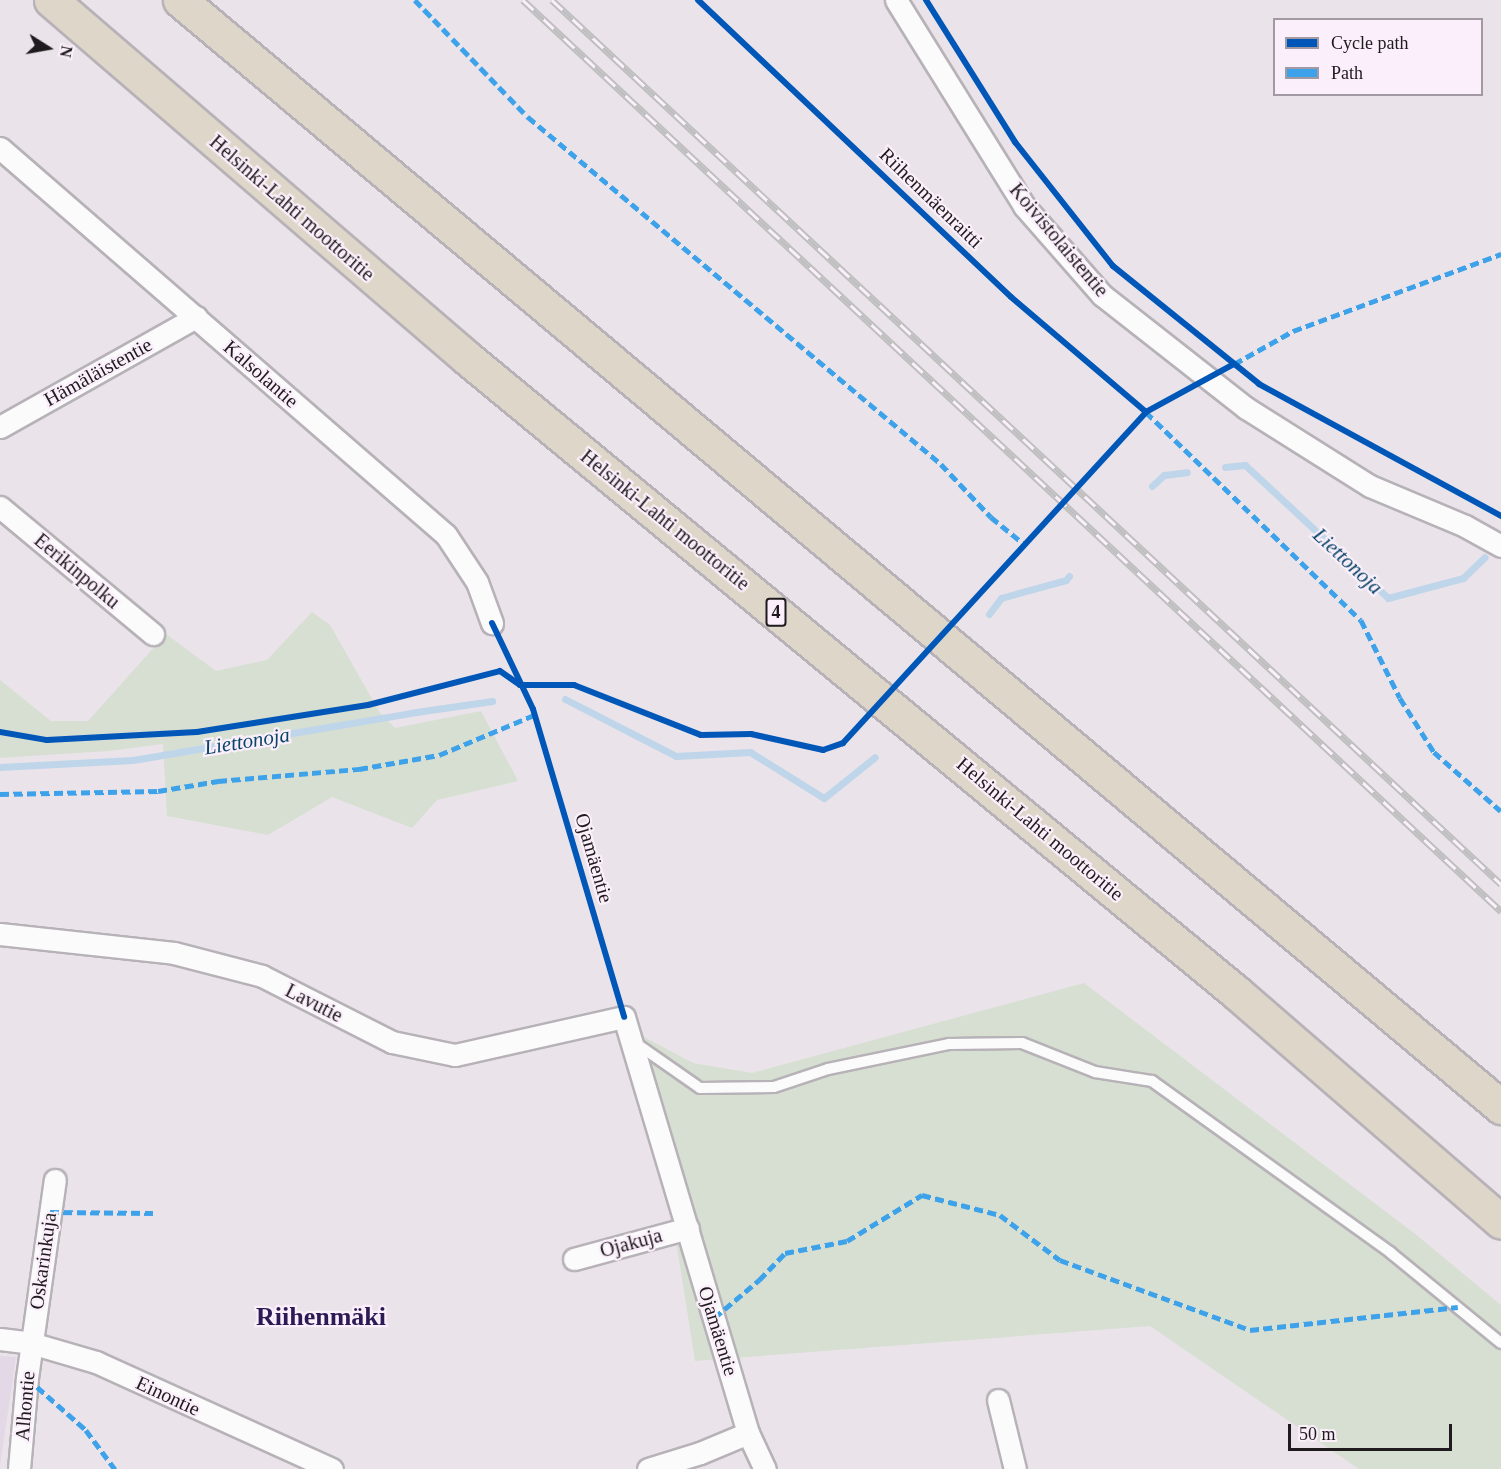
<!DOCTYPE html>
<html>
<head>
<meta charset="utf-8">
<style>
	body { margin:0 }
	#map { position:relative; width:1501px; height:1469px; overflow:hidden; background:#eae4ea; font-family:"Times New Roman",serif }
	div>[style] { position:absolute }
	.education>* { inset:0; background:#e3d8e5 }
	.green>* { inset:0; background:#d6dfd2 }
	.stream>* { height:7px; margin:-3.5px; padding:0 3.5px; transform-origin:3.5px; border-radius:3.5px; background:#bfd5e9 }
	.roads { filter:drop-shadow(2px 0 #b7b2b7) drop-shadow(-2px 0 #b7b2b7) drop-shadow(0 2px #b7b2b7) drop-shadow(0 -2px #b7b2b7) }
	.lane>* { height:10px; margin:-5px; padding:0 5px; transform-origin:5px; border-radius:5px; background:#fcfbfc }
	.street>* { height:21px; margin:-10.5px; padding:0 10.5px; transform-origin:10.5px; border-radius:10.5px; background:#fcfbfc }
	.highway>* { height:33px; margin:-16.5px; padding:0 16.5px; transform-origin:16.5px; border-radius:16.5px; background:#ded6c9 }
	.rail>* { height:7px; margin-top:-3.5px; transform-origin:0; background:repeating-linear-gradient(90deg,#faeffa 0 14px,#c0bfc0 0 28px); box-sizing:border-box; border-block:2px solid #c0bfc0 }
	.quiet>* { height:4.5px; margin-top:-2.25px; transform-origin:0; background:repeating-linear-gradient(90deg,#3da2ea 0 9px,transparent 0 13.5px) }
	.cycleway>* { height:6px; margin:-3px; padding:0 3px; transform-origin:3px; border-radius:3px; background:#0057b8 }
	span { translate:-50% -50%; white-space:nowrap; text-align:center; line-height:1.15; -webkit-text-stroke:4.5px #faeffa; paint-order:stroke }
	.shield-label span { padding:2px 4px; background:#faeffa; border:2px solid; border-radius:4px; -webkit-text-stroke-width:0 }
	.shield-label { font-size:18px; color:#1e1a1e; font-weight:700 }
	.street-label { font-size:20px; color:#1e1a1e }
	.water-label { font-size:21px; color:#084467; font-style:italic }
	.district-label { font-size:26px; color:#2b1b55; font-weight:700 }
	.legend { position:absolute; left:1273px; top:18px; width:210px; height:78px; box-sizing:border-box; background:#faeffa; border:2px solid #a29aa2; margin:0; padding:8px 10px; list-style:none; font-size:18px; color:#1e1a1e }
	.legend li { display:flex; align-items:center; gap:12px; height:30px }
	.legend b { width:30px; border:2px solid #a29aa2 }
	.north { position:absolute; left:18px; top:18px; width:60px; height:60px; -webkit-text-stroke:4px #faeffa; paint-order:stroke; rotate:101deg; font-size:16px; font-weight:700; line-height:24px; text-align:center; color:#1e1a1e }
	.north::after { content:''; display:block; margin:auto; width:21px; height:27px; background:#1e1a1e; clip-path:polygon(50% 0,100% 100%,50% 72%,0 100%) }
	.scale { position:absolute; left:1288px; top:1424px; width:164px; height:27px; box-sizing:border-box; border:3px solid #1e1a1e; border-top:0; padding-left:8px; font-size:18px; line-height:21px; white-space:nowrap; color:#1e1a1e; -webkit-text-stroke:4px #faeffa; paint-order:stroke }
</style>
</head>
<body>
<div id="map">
	<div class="education">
		<div style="clip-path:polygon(0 1356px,16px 1357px,0 1466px)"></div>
	</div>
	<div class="green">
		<div style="clip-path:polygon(312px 612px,330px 625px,380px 713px,395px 728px,481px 711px,518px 781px,437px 800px,412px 828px,332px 797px,268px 835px,167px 816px,163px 744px,108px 751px,0 758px,0 680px,51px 721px,88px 721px,166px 634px,216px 671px,267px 660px)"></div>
		<div style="clip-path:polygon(1084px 983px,1414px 1233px,1501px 1305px,1501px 1469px,1359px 1469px,1150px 1326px,695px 1361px,644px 1037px,693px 1063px,752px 1073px)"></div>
	</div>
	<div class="stream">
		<div style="left:1225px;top:467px;width:20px;rotate:-6deg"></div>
		<div style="left:1245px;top:465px;width:195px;rotate:42.9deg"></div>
		<div style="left:1388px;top:598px;width:78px;rotate:-14.9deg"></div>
		<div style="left:1463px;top:578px;width:30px;rotate:-44deg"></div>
		<div style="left:1152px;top:486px;width:16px;rotate:-43deg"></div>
		<div style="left:1164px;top:475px;width:23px;rotate:-7deg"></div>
		<div style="left:989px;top:614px;width:20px;rotate:-53deg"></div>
		<div style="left:1001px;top:598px;width:67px;rotate:-15.5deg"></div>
		<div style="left:1066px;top:580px;width:5px;rotate:-53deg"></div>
		<div style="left:565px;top:699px;width:125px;rotate:27.2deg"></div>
		<div style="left:676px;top:756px;width:74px;rotate:-3.1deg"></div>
		<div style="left:750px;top:752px;width:87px;rotate:31.9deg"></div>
		<div style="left:824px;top:798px;width:65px;rotate:-38.8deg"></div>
		<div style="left:0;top:767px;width:133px;rotate:-3deg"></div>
		<div style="left:133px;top:760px;width:287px;rotate:-9.6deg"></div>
		<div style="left:416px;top:712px;width:77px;rotate:-8.2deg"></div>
	</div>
	<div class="roads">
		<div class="lane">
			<div style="left:634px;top:1042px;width:80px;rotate:34.9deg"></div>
			<div style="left:700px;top:1088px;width:74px;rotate:-0.8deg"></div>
			<div style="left:774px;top:1087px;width:57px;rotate:-18.4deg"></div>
			<div style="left:828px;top:1069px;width:124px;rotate:-11.7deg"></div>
			<div style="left:949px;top:1044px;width:73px;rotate:-0.8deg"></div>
			<div style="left:1022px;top:1043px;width:79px;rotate:21.7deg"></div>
			<div style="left:1095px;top:1072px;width:58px;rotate:9deg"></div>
			<div style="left:1152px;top:1081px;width:294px;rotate:35.7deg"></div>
			<div style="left:1391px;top:1253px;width:142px;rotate:39.3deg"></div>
		</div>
		<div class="street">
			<div style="left:896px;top:0;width:243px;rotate:58.1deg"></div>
			<div style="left:1024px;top:206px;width:118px;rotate:48.8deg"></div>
			<div style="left:1102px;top:295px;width:183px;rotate:38.1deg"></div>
			<div style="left:1246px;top:408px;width:146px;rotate:32.2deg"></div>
			<div style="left:1370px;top:486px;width:103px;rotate:22.8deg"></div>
			<div style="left:1465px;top:526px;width:41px;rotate:29.1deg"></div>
			<div style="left:0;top:148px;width:590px;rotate:40.95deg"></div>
			<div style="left:446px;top:535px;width:56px;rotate:56.6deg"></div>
			<div style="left:477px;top:582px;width:44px;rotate:69.9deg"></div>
			<div style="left:0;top:427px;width:225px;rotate:-29.3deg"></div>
			<div style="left:0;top:507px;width:199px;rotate:39.7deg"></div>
			<div style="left:0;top:934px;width:175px;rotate:6.2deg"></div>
			<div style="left:174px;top:953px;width:91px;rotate:14.6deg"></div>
			<div style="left:262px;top:976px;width:146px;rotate:26.9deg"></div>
			<div style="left:392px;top:1042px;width:64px;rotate:11.7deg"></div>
			<div style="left:455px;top:1055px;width:173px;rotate:-12.7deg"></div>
			<div style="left:624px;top:1017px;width:434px;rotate:73.4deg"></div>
			<div style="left:748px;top:1433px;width:40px;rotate:65deg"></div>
			<div style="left:574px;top:1259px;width:118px;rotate:-15.2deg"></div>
			<div style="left:0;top:1339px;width:31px;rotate:7deg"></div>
			<div style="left:31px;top:1343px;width:68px;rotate:16.3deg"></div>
			<div style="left:96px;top:1362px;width:259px;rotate:24.4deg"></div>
			<div style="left:998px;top:1400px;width:71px;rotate:76.2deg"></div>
			<div style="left:19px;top:1469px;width:91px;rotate:-85deg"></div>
			<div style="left:27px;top:1378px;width:200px;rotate:-82deg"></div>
			<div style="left:648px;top:1469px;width:54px;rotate:-17.1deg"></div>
			<div style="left:700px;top:1453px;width:52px;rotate:-22.6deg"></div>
		</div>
		<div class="highway">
			<div style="left:51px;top:0;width:549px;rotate:40.71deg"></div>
			<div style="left:467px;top:358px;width:998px;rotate:39.51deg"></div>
			<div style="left:1237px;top:993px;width:349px;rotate:40.9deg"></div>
			<div style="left:180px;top:0;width:1724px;rotate:39.96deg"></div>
		</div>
	</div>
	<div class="rail">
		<div style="left:523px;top:0;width:1337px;rotate:42.97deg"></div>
		<div style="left:552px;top:0;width:1297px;rotate:42.97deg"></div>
	</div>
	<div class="quiet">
		<div style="left:415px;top:0;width:163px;rotate:46deg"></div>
		<div style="left:528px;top:117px;width:539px;rotate:40.04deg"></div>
		<div style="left:941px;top:464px;width:73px;rotate:46.7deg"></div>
		<div style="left:991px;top:517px;width:43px;rotate:39.3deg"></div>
		<div style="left:1234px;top:364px;width:68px;rotate:-29.2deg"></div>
		<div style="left:1293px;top:331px;width:222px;rotate:-20.3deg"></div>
		<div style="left:1146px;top:412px;width:299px;rotate:44.1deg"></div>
		<div style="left:1361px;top:620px;width:87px;rotate:63.4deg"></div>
		<div style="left:1400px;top:698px;width:64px;rotate:57.8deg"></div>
		<div style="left:1434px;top:752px;width:89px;rotate:41.4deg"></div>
		<div style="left:0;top:794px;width:158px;rotate:-1.1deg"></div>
		<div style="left:158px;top:791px;width:61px;rotate:-9.5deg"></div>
		<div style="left:218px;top:781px;width:142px;rotate:-4.9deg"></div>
		<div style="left:359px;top:769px;width:81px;rotate:-9.9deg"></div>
		<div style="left:439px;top:755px;width:103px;rotate:-22.8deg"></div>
		<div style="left:50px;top:1212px;width:103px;rotate:0.6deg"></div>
		<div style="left:714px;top:1318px;width:59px;rotate:-40.2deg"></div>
		<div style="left:759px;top:1280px;width:37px;rotate:-46deg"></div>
		<div style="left:785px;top:1253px;width:63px;rotate:-11deg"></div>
		<div style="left:847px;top:1241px;width:88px;rotate:-31.5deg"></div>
		<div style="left:922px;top:1195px;width:81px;rotate:14.4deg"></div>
		<div style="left:1000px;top:1215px;width:75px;rotate:36.9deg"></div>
		<div style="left:1060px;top:1260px;width:202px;rotate:20.2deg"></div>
		<div style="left:1250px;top:1330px;width:209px;rotate:-6.3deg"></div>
		<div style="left:27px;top:1378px;width:79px;rotate:41.4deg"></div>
		<div style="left:86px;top:1430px;width:49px;rotate:53.4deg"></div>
	</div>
	<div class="cycleway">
		<div style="left:698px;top:0;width:431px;rotate:43.5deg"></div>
		<div style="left:1011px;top:297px;width:177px;rotate:40.4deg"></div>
		<div style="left:926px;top:0;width:168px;rotate:57.9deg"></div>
		<div style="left:1015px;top:142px;width:158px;rotate:51.7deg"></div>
		<div style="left:1113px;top:266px;width:188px;rotate:38.9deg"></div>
		<div style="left:1259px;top:384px;width:276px;rotate:28.6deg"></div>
		<div style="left:492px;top:623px;width:95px;rotate:64.5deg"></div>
		<div style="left:533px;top:709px;width:321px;rotate:73.5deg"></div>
		<div style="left:520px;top:685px;width:54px"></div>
		<div style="left:574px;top:685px;width:136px;rotate:21.5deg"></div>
		<div style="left:701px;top:735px;width:50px;rotate:-1.1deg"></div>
		<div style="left:751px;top:734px;width:74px;rotate:12.5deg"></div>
		<div style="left:823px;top:750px;width:21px;rotate:-19deg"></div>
		<div style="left:843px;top:743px;width:449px;rotate:-47.5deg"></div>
		<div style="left:1146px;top:412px;width:100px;rotate:-28.6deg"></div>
		<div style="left:0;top:732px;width:48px;rotate:9.7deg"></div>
		<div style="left:47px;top:740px;width:150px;rotate:-3.1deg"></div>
		<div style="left:197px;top:732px;width:173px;rotate:-9deg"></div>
		<div style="left:368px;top:705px;width:136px;rotate:-14.4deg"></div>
		<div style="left:500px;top:671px;width:24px;rotate:35deg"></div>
	</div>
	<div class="shield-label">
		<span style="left:776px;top:612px">4</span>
	</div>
	<div class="street-label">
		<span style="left:931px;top:198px;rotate:44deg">Riihenmäenraitti</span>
		<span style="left:292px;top:208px;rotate:41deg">Helsinki-Lahti moottoritie</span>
		<span style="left:1059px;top:240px;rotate:50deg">Koivistolaistentie</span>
		<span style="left:98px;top:372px;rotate:-29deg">Hämäläistentie</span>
		<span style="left:261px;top:374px;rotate:41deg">Kalsolantie</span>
		<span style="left:665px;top:520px;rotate:39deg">Helsinki-Lahti moottoritie</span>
		<span style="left:77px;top:571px;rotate:40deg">Eerikinpolku</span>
		<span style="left:1040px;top:829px;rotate:40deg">Helsinki-Lahti moottoritie</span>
		<span style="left:594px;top:858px;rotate:74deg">Ojamäentie</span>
		<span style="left:314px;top:1003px;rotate:27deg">Lavutie</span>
		<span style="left:631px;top:1243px;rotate:-15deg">Ojakuja</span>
		<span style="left:43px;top:1261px;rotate:-82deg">Oskarinkuja</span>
		<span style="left:718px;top:1331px;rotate:73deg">Ojamäentie</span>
		<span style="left:168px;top:1396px;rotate:25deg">Einontie</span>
		<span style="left:25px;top:1406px;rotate:-85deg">Alhontie</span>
	</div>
	<div class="water-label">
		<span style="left:1348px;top:561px;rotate:43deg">Liettonoja</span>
		<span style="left:247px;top:741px;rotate:-9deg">Liettonoja</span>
	</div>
	<div class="district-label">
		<span style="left:321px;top:1317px">Riihenmäki</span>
	</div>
	<ul class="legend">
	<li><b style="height:8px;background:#0057b8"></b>Cycle path</li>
	<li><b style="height:8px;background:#3da2ea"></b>Path</li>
	</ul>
	<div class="north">N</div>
	<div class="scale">50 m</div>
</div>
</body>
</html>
